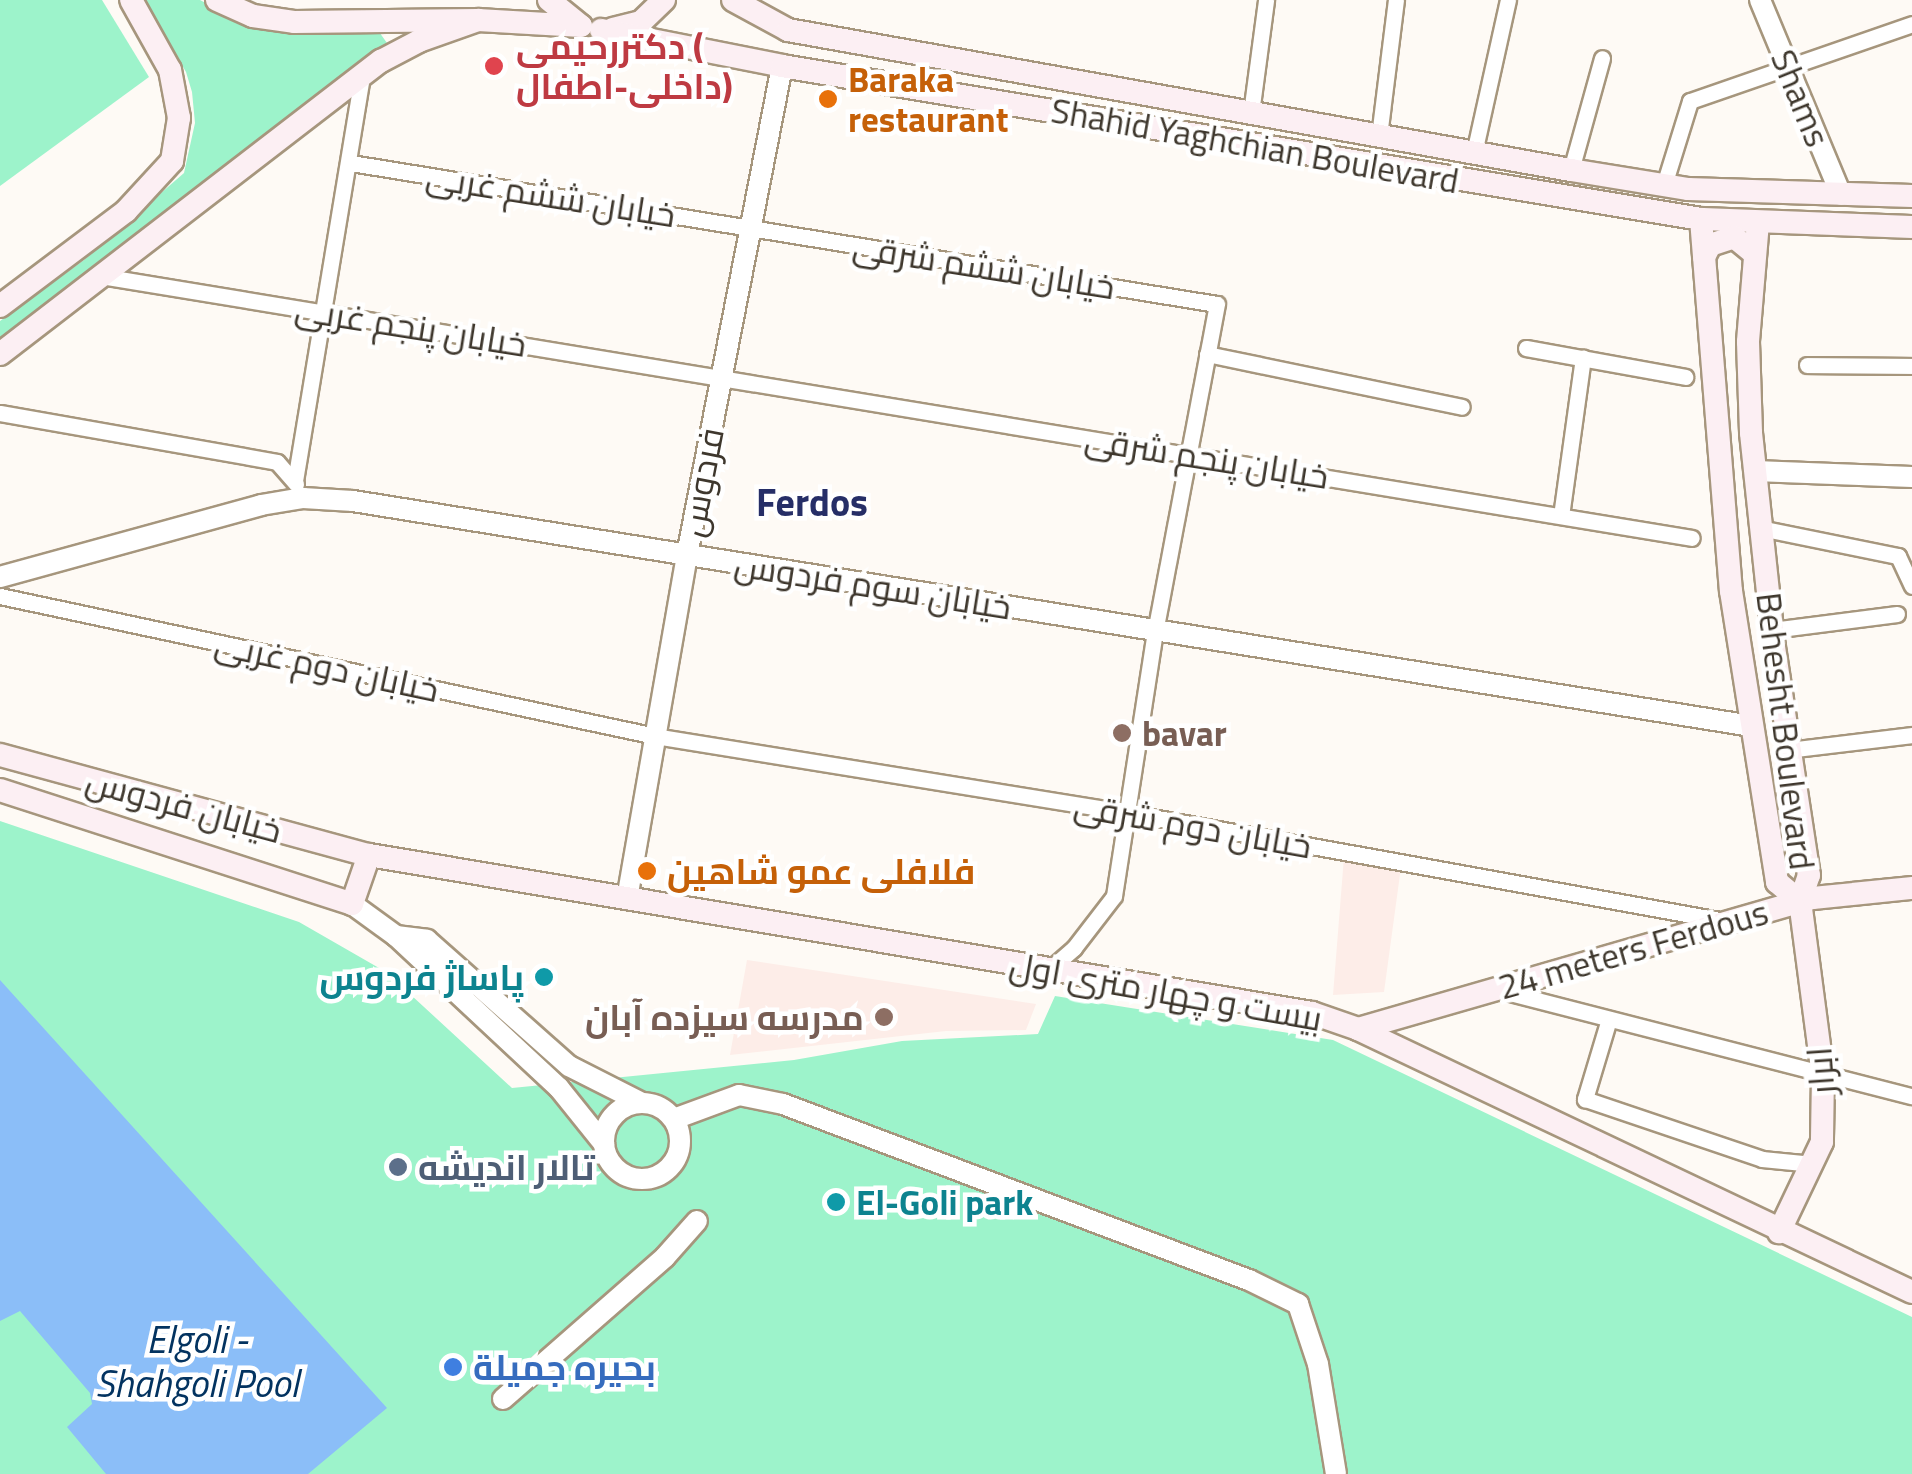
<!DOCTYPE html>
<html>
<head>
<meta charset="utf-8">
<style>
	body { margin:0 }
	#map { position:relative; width:1912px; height:1474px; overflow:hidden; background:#fefaf5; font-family:"Titillium Web",Cairo,sans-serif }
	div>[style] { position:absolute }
	.education>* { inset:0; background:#fdede8 }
	.green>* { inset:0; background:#9df3cb }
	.water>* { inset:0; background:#8bbef8 }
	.roads { filter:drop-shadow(2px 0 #a6967d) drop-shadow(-2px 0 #a6967d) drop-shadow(0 2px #a6967d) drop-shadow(0 -2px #a6967d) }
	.minor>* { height:15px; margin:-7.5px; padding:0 7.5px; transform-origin:7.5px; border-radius:7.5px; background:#fff }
	.tertiary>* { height:20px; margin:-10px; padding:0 10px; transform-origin:10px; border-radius:10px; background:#fff }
	.tertiary>.ring { margin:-10px; padding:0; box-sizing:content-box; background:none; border:20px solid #fff; border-radius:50% }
	.secondary>* { height:22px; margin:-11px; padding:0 11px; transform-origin:11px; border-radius:11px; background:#fceff3 }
	.dots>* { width:28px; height:28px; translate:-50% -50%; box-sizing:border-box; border:5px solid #fff; border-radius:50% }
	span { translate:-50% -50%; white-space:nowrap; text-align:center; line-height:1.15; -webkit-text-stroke:9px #fff; paint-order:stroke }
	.health-label { font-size:35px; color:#be3a42; font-weight:700 }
	.left { translate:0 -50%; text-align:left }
	.food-label { font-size:35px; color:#c56008; font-weight:700 }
	.street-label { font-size:35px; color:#3e372d }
	.education-label { font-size:35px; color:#785e54; font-weight:700 }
	.right { translate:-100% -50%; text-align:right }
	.culture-label { font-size:35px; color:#0d838f; font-weight:700 }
	.service-label { font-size:35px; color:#4e5e75; font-weight:700 }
	.shop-label { font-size:35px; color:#366cbe; font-weight:700 }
	.neighbourhood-label { font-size:38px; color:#262e67; font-weight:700 }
	.water-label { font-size:38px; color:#033360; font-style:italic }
</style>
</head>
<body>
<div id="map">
	<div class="education">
		<div style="clip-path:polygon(1344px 857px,1401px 867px,1384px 992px,1333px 995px)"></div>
		<div style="clip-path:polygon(747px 960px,1036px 1004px,1026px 1030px,946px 1031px,730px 1055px)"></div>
	</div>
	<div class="green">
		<div style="clip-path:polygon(0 0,102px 0,149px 77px,0 186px)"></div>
		<div style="clip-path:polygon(144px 0,200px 0,234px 18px,377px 29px,387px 43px,0 338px,0 321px,84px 260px,184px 173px,195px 123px,192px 92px,186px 72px)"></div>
		<div style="clip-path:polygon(0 821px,299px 922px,386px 972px,512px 1088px,794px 1060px,902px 1041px,1038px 1034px,1055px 996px,1333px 1040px,1912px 1317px,1912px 1474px,0 1474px)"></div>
	</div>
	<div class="water">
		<div style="clip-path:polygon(0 980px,387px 1408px,308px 1474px,106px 1474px,67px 1427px,92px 1404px,90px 1393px,20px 1311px,0 1321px)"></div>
	</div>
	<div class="roads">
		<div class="minor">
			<div style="left:1251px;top:113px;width:114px;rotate:-82.4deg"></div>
			<div style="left:1379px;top:136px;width:137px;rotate:-82.9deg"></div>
			<div style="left:1474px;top:153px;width:157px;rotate:-77.5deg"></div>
			<div style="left:351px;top:163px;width:877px;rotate:9.25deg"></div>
			<div style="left:1217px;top:304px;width:333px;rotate:100.7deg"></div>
			<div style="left:1155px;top:631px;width:268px;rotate:98.8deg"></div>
			<div style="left:1114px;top:896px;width:66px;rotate:127.6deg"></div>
			<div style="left:1074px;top:948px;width:32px;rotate:139deg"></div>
			<div style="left:1571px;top:170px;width:116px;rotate:-74.5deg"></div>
			<div style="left:1664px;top:185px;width:88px;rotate:-72.8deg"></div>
			<div style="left:1690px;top:101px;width:235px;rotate:-19.1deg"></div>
			<div style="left:101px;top:276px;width:1612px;rotate:9.35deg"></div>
			<div style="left:1526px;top:348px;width:162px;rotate:10.3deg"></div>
			<div style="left:1207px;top:354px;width:260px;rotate:11.7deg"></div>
			<div style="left:1807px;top:365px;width:105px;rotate:0.5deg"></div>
			<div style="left:0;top:413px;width:281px;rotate:10deg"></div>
			<div style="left:277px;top:462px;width:29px;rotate:49deg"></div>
			<div style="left:295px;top:481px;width:411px;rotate:-80.6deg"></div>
			<div style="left:1561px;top:516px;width:160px;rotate:-82.1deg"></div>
			<div style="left:1760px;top:528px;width:141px;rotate:11.5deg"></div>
			<div style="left:1898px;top:556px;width:33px;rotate:65deg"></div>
			<div style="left:0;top:596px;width:670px;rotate:12.06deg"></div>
			<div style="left:655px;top:736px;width:475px;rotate:9.2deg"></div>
			<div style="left:1124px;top:812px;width:611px;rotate:10.28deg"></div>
			<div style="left:1772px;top:630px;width:126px;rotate:-7.3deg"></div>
			<div style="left:1788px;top:750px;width:125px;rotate:-6.9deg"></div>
			<div style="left:1498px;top:990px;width:427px;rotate:14.4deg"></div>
			<div style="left:1609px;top:1019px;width:84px;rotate:106.7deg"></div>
			<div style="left:1585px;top:1099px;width:187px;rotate:18.7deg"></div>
			<div style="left:1762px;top:1159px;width:51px;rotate:5.6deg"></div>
		</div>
		<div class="tertiary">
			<div style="left:1760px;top:0;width:211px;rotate:67.4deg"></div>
			<div style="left:1755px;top:471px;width:157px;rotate:2.2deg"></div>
			<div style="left:0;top:577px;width:271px;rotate:-15.4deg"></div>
			<div style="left:261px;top:505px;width:43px;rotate:-9.5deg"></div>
			<div style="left:303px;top:498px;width:50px;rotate:3.4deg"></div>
			<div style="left:353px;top:501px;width:1416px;rotate:9.14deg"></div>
			<div style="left:627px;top:899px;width:349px;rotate:-80.1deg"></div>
			<div style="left:687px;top:555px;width:498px;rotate:-79deg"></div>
			<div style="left:352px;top:904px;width:54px;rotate:36deg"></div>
			<div style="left:396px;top:936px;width:223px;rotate:43deg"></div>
			<div style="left:559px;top:1088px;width:72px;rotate:51.2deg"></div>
			<div style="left:396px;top:936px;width:31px;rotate:7deg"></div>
			<div style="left:427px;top:940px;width:190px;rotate:41.6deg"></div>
			<div style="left:569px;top:1066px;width:80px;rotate:26.9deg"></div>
			<div class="ring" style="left:604px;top:1103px;width:56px;height:56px"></div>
			<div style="left:674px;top:1119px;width:69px;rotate:-20.3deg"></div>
			<div style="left:739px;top:1095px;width:45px;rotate:11.6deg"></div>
			<div style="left:783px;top:1104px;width:498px;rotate:20.7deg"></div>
			<div style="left:1249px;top:1280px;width:55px;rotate:26.1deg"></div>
			<div style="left:1298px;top:1304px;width:63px;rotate:71.6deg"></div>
			<div style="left:1318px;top:1364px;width:111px;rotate:80.7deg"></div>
			<div style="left:503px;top:1399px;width:215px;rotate:-41.2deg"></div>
			<div style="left:665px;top:1257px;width:48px;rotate:-48.4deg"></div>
		</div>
		<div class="secondary">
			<div style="left:217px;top:0;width:39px;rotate:24deg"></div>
			<div style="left:253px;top:16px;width:41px;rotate:8.3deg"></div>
			<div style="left:294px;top:22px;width:184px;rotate:-0.6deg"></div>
			<div style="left:478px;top:20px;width:103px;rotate:3.3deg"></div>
			<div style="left:549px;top:0;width:41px;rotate:39.1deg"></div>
			<div style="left:733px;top:0;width:63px;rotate:28.6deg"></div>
			<div style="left:788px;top:30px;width:795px;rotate:10.14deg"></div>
			<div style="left:1571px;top:170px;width:119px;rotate:9.2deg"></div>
			<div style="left:1688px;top:189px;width:224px;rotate:1.8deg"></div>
			<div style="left:613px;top:29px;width:29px;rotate:-14deg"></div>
			<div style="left:641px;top:22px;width:32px;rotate:-44deg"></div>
			<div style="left:601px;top:30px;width:185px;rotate:11.2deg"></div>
			<div style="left:782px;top:66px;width:932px;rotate:9.45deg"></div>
			<div style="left:1701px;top:219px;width:211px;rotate:2.2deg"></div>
			<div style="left:1701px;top:219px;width:373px;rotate:85.4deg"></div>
			<div style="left:1731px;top:591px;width:295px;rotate:81deg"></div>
			<div style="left:1777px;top:882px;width:30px;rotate:40deg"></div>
			<div style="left:1758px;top:222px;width:120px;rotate:94.8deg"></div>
			<div style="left:1748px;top:342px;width:91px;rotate:88.1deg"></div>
			<div style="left:1751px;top:433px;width:215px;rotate:83.9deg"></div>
			<div style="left:1774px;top:647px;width:231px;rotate:81.3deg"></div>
			<div style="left:1809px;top:875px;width:28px;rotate:109deg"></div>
			<div style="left:1800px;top:901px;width:176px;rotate:82.5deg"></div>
			<div style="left:1823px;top:1075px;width:67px;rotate:90.9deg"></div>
			<div style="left:1822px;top:1142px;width:100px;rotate:115.5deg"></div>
			<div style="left:1704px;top:257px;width:13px;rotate:-63deg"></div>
			<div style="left:1710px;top:245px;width:25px;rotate:-18deg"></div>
			<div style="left:1734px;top:237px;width:26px;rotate:39deg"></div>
			<div style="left:0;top:306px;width:158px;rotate:-37deg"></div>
			<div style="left:126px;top:211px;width:68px;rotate:-47.4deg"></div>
			<div style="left:172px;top:161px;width:44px;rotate:-80.8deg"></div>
			<div style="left:179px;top:118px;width:49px;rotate:-100.6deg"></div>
			<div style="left:170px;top:70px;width:80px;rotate:-119.1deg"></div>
			<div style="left:0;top:354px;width:481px;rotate:-37.6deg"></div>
			<div style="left:381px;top:61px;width:43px;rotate:-27.8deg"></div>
			<div style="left:419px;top:41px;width:63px;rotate:-19.6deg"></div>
			<div style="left:0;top:755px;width:382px;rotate:15.2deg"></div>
			<div style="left:369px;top:855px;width:956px;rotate:9.51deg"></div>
			<div style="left:1312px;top:1013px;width:49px;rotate:19.2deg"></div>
			<div style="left:1358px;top:1029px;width:613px;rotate:25.4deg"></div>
			<div style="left:0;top:790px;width:370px;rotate:17.9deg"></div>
			<div style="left:352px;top:904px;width:52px;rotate:-70.9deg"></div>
			<div style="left:1358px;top:1029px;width:473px;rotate:-16.1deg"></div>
			<div style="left:1813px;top:898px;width:100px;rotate:-5.8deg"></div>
		</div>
	</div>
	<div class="dots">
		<div style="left:494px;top:66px;background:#e0444e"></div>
		<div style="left:828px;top:99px;background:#e8710a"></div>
		<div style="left:1122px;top:733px;background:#8d6e63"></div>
		<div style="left:647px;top:871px;background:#e8710a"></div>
		<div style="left:544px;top:977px;background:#0f9aa8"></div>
		<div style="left:884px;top:1017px;background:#8d6e63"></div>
		<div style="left:398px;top:1167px;background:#5c6f8a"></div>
		<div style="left:836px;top:1202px;background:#0f9aa8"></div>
		<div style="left:453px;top:1367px;background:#3f7fe0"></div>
	</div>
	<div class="health-label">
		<span class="left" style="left:516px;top:66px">دکتررحیمی (<br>داخلی-اطفال)</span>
	</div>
	<div class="food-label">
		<span class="left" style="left:848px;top:99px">Baraka<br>restaurant</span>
		<span class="left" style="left:667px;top:871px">فلافلی عمو شاهین</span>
	</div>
	<div class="street-label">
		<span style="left:1801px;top:98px;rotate:68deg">Shams</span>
		<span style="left:1255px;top:145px;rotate:10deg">Shahid Yaghchian Boulevard</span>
		<span style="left:551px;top:195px;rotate:9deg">خیابان ششم غربی</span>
		<span style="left:984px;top:266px;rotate:9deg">خیابان ششم شرقی</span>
		<span style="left:411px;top:326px;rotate:9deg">خیابان پنجم غربی</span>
		<span style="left:1207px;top:457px;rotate:9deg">خیابان پنجم شرقی</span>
		<span style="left:701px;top:482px;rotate:-79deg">فردوس</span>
		<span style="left:873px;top:585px;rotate:9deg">خیابان سوم فردوس</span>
		<span style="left:327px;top:666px;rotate:12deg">خیابان دوم غربی</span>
		<span style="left:1786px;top:731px;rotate:83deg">Behesht Boulevard</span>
		<span style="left:184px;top:805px;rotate:15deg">خیابان فردوس</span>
		<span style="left:1193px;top:825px;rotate:10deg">خیابان دوم شرقی</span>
		<span style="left:1633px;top:949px;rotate:-16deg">24 meters Ferdous</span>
		<span style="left:1166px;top:991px;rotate:10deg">بیست و چهار متری اول</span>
		<span style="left:1820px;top:1071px;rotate:-94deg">ابرار</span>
	</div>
	<div class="education-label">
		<span class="left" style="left:1142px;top:733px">bavar</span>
		<span class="right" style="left:864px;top:1017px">مدرسه سیزده آبان</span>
	</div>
	<div class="culture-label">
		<span class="right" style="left:524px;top:977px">پاساژ فردوس</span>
		<span class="left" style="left:856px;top:1202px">El-Goli park</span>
	</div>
	<div class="service-label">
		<span class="left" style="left:418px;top:1167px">تالار اندیشه</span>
	</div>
	<div class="shop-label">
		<span class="left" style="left:473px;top:1367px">بحیره جمیلة</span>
	</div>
	<div class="neighbourhood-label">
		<span style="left:812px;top:503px">Ferdos</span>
	</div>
	<div class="water-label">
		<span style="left:197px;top:1362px">Elgoli -<br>Shahgoli Pool</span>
	</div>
</div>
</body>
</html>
